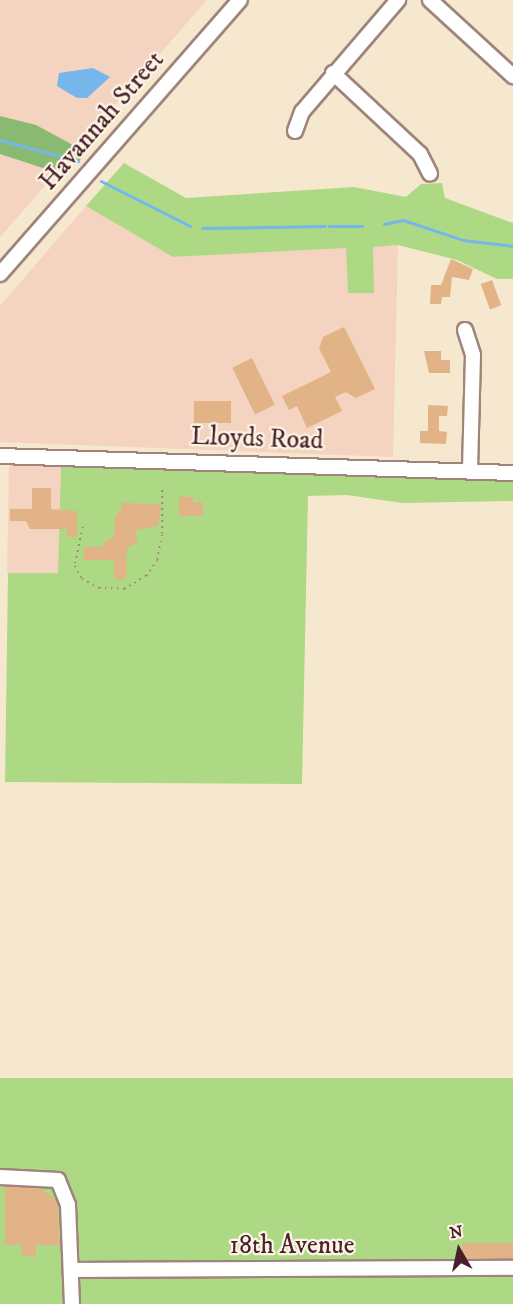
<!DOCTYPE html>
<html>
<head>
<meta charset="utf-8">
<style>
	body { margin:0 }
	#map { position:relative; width:513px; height:1304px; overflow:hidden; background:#f6e8ce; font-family:"IM FELL DW Pica",serif }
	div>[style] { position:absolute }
	.built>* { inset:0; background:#f4d3c0; transform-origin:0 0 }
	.green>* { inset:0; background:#aed984; transform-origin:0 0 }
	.forest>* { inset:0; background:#8ab972 }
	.water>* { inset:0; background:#76b7eb }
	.stream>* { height:3px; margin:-1.5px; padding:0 1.5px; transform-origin:1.5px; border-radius:1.5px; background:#76b7eb }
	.building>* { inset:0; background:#e1b386; transform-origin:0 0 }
	.path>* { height:1.5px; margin-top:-0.75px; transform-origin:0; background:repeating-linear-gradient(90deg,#a0847c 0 1.5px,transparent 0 6px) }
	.roads { filter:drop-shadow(2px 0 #a0847c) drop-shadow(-2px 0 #a0847c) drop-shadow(0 2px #a0847c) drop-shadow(0 -2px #a0847c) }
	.minor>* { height:14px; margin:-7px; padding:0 7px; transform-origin:7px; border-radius:7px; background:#fff }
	span { translate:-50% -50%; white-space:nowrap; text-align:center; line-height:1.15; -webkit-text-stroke:4.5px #fcf5e5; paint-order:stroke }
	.street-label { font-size:26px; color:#4a1f2b }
	.north { position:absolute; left:429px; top:1220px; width:60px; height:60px; -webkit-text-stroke:4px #fcf5e5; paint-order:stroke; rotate:351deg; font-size:16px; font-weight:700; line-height:24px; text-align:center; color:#4a1f2b }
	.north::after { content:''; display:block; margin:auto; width:21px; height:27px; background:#4a1f2b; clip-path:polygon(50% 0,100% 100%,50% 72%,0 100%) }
</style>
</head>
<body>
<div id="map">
	<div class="built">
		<div style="clip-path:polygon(0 0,207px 0,0 237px)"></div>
		<div style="clip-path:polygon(86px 206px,173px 257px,398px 245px,393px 457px,0 442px,0 306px)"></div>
		<div style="left:9px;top:464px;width:52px;height:109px;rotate:1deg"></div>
	</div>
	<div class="green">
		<div style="clip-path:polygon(124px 163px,186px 198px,354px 187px,406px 197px,421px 184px,442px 183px,445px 198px,513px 223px,513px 279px,497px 279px,457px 260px,398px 245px,373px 247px,374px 293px,348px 293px,346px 248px,173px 257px,86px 206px)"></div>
		<div style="clip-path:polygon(61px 465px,513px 481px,513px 501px,402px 503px,347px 495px,308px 496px,302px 784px,5px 782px,8px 573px,58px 573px)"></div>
		<div style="left:513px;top:1078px;width:226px;height:513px;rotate:90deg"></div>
	</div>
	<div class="forest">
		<div style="clip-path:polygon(0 116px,36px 125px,86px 152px,77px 164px,61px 161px,55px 172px,0 154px)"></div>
	</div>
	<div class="water">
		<div style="clip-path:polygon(93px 68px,110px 77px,87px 98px,77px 98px,57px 86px,59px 73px)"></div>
	</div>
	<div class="stream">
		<div style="left:0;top:140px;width:81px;rotate:15.1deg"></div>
		<div style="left:101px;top:181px;width:100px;rotate:26.8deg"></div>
		<div style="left:384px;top:224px;width:19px;rotate:-12deg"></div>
		<div style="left:403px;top:220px;width:63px;rotate:18.4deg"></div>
		<div style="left:463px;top:240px;width:50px;rotate:6.8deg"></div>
		<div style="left:329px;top:226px;width:33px"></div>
		<div style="left:202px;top:228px;width:123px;rotate:-0.9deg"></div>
	</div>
	<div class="building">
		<div style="clip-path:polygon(451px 259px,473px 269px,469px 280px,452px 277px,450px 297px,442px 297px,441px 304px,430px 304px,431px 285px,441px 285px)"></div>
		<div style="left:492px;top:280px;width:27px;height:12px;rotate:70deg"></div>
		<div style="clip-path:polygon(344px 327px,375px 389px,356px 398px,346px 392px,335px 397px,342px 411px,307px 428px,297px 406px,289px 410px,282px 396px,331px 372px,319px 348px,323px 337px)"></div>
		<div style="clip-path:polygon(424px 351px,441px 351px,441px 360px,450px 360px,450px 373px,429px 373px)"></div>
		<div style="left:252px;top:358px;width:52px;height:22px;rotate:64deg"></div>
		<div style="left:231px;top:401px;width:22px;height:37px;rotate:90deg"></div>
		<div style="clip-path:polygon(428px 405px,448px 406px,447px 416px,439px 416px,439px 431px,447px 432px,446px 444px,420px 443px,420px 431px,428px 431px)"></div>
		<div style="clip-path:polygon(32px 488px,51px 488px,51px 509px,77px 511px,77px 537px,67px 537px,67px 529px,30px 529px,26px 521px,10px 521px,10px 509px,32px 509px)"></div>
		<div style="clip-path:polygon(179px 497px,193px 497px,193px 503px,203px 502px,203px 516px,179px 516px)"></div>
		<div style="clip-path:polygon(121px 503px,159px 504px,161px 507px,158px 526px,136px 530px,137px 543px,127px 548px,126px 579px,114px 579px,114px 560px,84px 560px,83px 547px,102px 547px,106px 540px,114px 538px,115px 517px,121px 511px)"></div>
		<div style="clip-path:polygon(5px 1186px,40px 1188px,57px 1201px,60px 1245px,36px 1245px,36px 1257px,22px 1256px,22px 1245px,5px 1245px)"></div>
		<div style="left:513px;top:1243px;width:16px;height:51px;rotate:90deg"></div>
	</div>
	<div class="path">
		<div style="left:83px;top:527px;width:40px;rotate:102deg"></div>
		<div style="left:75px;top:566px;width:15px;rotate:62deg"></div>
		<div style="left:82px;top:579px;width:19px;rotate:28deg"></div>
		<div style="left:99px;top:588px;width:25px;rotate:2deg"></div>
		<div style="left:124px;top:589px;width:26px;rotate:-31deg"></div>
		<div style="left:146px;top:576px;width:19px;rotate:-55deg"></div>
		<div style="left:157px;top:560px;width:26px;rotate:-79deg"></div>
		<div style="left:162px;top:534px;width:46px;rotate:-90deg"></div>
	</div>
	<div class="roads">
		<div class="minor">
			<div style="left:430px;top:0;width:113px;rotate:42.5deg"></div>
			<div style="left:333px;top:73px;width:119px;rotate:43deg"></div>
			<div style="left:420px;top:154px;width:22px;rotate:63deg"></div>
			<div style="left:295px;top:131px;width:20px;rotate:-70deg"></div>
			<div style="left:302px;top:112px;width:148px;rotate:-49.4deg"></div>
			<div style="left:0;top:274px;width:364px;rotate:-48.8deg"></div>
			<div style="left:465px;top:330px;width:26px;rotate:72deg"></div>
			<div style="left:473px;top:355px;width:115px;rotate:91.5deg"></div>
			<div style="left:0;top:456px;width:513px;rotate:1.9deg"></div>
			<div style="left:0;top:1177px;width:58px;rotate:3deg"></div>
			<div style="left:58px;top:1180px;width:27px;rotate:68deg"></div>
			<div style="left:68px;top:1205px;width:99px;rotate:87.7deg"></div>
			<div style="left:72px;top:1270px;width:441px;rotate:-0.3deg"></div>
		</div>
	</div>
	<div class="street-label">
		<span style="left:102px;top:121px;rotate:-49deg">Havannah Street</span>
		<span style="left:257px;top:439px;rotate:2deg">Lloyds Road</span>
		<span style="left:292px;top:1246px">18th Avenue</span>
	</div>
	<div class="north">N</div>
</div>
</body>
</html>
